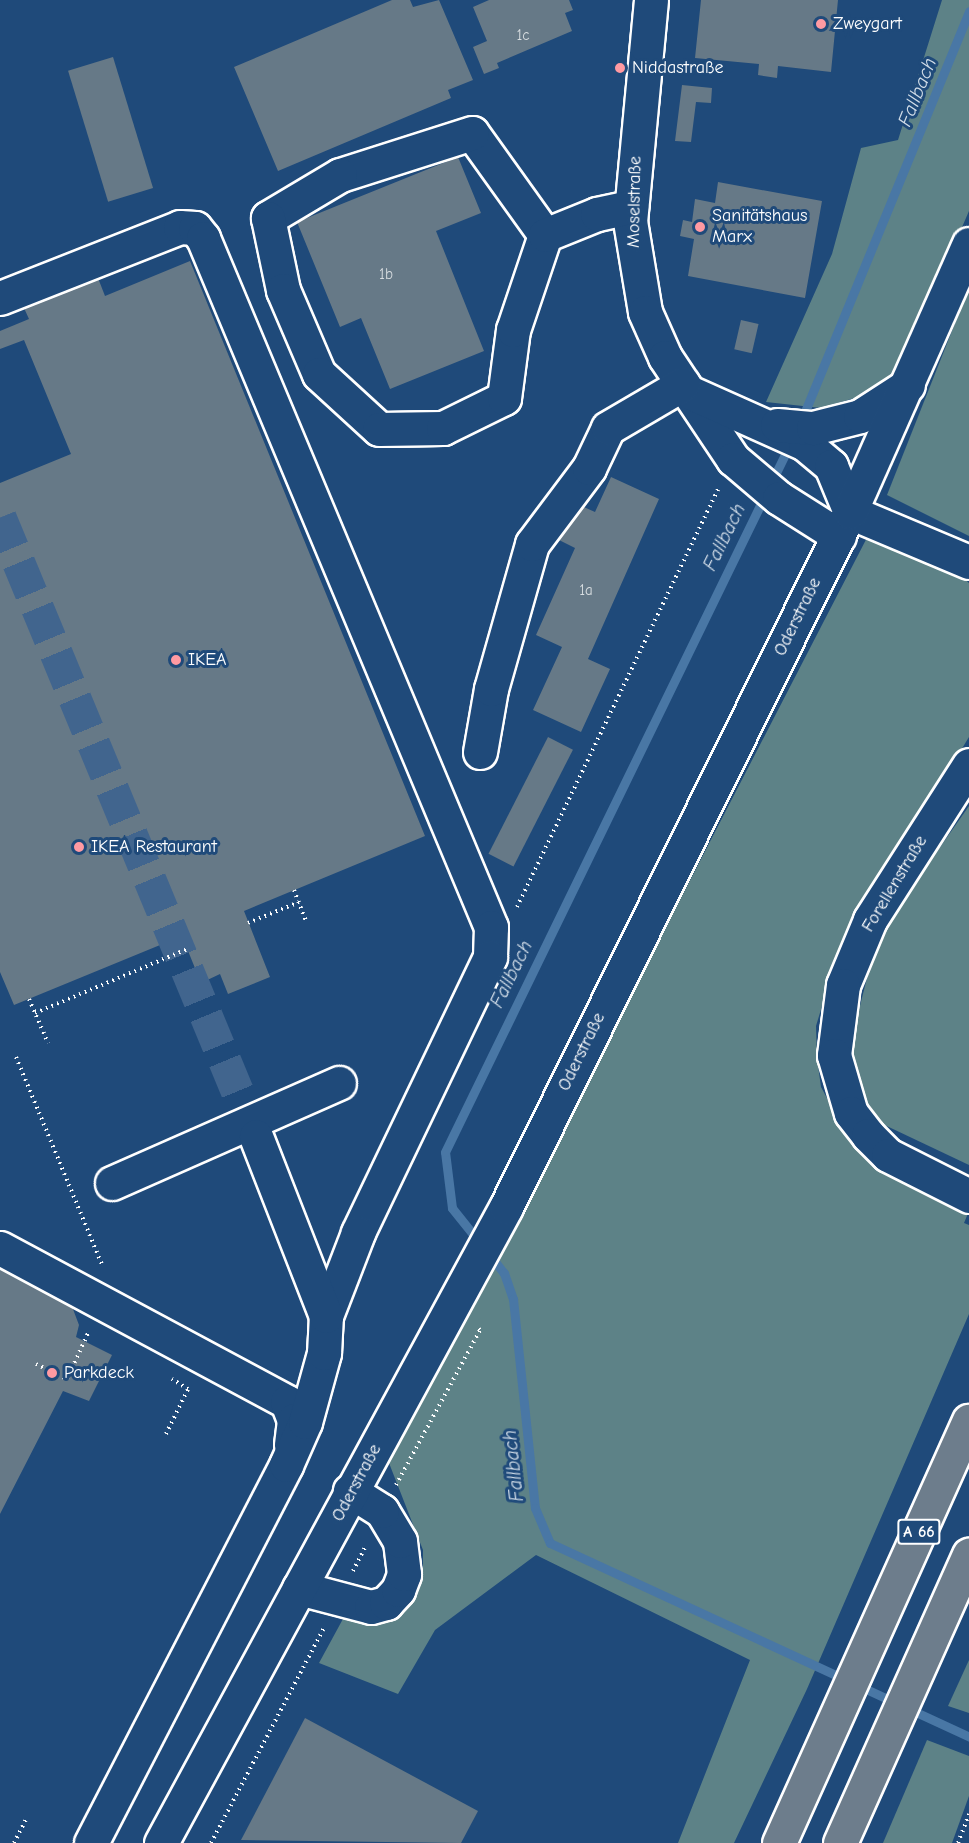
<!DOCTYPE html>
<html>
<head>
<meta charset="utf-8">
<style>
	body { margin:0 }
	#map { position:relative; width:969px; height:1843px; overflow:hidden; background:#1f4a7a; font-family:"Comic Neue",sans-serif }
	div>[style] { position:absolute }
	.green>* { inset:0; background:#5d8287 }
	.stream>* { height:9px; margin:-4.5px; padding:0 4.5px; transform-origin:4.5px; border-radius:4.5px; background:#4977a5 }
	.building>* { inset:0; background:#667987; transform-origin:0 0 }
	.minor-tunnel>* { height:33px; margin-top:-16.5px; transform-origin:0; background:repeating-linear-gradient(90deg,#41658e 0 33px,transparent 0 49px) }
	.path>* { height:4px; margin-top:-2px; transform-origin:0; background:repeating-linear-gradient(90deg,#fff 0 1.5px,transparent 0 6px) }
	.roads { filter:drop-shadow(2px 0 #fff) drop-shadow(-2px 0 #fff) drop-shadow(0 2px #fff) drop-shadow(0 -2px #fff) }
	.minor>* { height:33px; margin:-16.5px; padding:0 16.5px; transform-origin:16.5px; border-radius:16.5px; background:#1f4a7a }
	.highway>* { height:33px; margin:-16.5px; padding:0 16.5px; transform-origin:16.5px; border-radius:16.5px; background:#6d7d8c }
	.dots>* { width:16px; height:16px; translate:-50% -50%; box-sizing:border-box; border:3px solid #1f4a7a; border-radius:50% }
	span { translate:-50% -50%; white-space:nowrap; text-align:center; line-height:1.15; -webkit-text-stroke:6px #1f4a7a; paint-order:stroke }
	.number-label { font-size:15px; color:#d9dee1 }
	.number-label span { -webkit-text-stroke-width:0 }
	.shield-label span { padding:2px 4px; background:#1f4a7a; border:2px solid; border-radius:4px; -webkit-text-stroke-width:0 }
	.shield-label { font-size:16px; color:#fff; font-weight:700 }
	.poi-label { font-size:18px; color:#fff }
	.left { translate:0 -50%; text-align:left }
	.street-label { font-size:18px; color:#fff }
	.water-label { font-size:20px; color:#d2dde8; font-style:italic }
</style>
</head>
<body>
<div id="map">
	<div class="green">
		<div style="clip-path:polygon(942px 0,969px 0,969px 211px,931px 299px,901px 364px,875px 392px,821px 408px,766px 402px,832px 254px,861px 148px,898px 140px)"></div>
		<div style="clip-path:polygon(969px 288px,969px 536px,887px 495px)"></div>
		<div style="clip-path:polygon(872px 528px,949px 565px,969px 583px,969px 737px,839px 950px,816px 1026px,817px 1058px,821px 1087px,852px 1144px,886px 1175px,969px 1211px,964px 1223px,969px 1225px,969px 1314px,807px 1689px,734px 1843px,678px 1843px,750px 1660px,536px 1555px,435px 1630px,398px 1694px,319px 1663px,344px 1617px,391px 1621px,423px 1579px,423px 1550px,389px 1463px)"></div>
		<div style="clip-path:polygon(969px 806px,969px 1165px,874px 1120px,855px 1072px,851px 1041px,878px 935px)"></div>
		<div style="clip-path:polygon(969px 1660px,969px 1713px,948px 1706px)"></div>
		<div style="clip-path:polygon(927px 1740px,969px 1756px,969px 1796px,952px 1843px,883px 1843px)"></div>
	</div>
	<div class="stream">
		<div style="left:801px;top:421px;width:443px;rotate:-67.7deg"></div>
		<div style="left:771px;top:483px;width:43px;rotate:-64deg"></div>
		<div style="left:480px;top:1243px;width:45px;rotate:-128.7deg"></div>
		<div style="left:452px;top:1208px;width:56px;rotate:-97.1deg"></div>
		<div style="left:445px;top:1152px;width:731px;rotate:-64.03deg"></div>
		<div style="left:489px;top:1254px;width:24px;rotate:52deg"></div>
		<div style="left:504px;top:1273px;width:28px;rotate:71deg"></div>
		<div style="left:513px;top:1299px;width:210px;rotate:84deg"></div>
		<div style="left:535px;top:1508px;width:38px;rotate:67deg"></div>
		<div style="left:550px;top:1543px;width:462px;rotate:24.8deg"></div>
	</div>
	<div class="building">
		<div style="clip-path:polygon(392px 0,410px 0,413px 7px,439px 0,473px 80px,448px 90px,451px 98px,278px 171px,234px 67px)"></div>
		<div style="clip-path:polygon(489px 0,569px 0,573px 10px,565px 13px,572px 31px,497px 63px,499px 68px,484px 74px,473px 47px,487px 41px,473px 7px)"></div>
		<div style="clip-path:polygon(701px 0,838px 0,831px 72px,778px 66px,777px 78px,758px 75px,759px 64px,695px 58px)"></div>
		<div style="left:113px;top:57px;width:137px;height:47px;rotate:73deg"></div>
		<div style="clip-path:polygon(682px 85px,712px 88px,711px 103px,696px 102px,691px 142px,675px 141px)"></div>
		<div style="clip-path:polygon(458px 157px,481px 213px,436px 231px,484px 351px,390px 389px,361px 318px,340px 327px,297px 222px)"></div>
		<div style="clip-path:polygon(718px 182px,822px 201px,805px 298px,688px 276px,694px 239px,680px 236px,683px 220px,692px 222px,695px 199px,715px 203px)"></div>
		<div style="clip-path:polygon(190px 261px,425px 836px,244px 911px,270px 977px,228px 994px,220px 974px,201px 983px,182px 936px,14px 1005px,0 972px,0 483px,71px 454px,24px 340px,0 349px,0 331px,29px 319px,24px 308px,98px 278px,105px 296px)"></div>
		<div style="left:741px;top:320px;width:18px;height:30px;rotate:13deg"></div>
		<div style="clip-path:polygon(611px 477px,659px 499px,588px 659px,610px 669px,581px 732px,533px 710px,562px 647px,536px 635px,575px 548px,559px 540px,556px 529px,577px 504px,595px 512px)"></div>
		<div style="left:548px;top:737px;width:28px;height:131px;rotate:27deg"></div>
		<div style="clip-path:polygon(0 1257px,68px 1296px,79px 1325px,76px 1337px,112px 1355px,89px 1401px,63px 1391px,0 1514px)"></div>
		<div style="clip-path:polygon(305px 1718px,478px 1811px,461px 1843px,241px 1840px)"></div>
	</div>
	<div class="minor-tunnel">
		<div style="left:0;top:517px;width:670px;rotate:67.53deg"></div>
	</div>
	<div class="path">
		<div style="left:294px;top:890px;width:33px;rotate:69deg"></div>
		<div style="left:517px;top:907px;width:466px;rotate:-64.3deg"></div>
		<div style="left:248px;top:923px;width:55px;rotate:-22.4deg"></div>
		<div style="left:29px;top:999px;width:48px;rotate:66.6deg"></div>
		<div style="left:35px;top:1013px;width:165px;rotate:-22.8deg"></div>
		<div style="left:16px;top:1057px;width:227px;rotate:67.5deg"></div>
		<div style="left:36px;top:1364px;width:34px;rotate:26deg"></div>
		<div style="left:67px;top:1379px;width:53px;rotate:-65.4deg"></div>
		<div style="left:166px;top:1434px;width:50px;rotate:-63.9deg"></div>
		<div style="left:188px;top:1389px;width:19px;rotate:-148deg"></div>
		<div style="left:396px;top:1485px;width:176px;rotate:-61.5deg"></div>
		<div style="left:480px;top:1330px;width:4px;rotate:-135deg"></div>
		<div style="left:353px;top:1571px;width:29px;rotate:-63deg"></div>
		<div style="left:14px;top:1843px;width:29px;rotate:-63deg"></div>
		<div style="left:211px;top:1843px;width:245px;rotate:-62.3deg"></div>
		<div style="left:958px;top:1843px;width:31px;rotate:-69deg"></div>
	</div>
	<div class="roads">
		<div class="minor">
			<div style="left:651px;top:0;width:222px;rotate:95.4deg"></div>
			<div style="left:630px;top:221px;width:92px;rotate:80.6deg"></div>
			<div style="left:645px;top:312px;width:49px;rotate:66deg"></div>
			<div style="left:665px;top:357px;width:123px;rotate:56.3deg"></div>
			<div style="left:733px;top:459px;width:60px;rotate:40.3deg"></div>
			<div style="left:779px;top:498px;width:71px;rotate:32.3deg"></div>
			<div style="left:545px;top:235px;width:125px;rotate:-125.6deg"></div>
			<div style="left:472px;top:133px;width:139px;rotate:162.3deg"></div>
			<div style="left:340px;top:175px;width:84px;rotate:149.2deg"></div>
			<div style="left:268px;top:218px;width:74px;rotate:78.2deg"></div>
			<div style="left:283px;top:290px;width:91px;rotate:66.8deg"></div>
			<div style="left:319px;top:374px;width:81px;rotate:42.5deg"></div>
			<div style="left:379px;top:429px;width:64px;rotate:-0.9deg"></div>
			<div style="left:443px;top:428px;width:68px;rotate:-26.2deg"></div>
			<div style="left:504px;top:398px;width:69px;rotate:-82.5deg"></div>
			<div style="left:513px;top:330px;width:100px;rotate:-71.4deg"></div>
			<div style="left:545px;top:235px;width:56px;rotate:-22deg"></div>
			<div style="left:597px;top:214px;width:35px;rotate:-12deg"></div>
			<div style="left:0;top:298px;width:193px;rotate:-21.5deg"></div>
			<div style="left:180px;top:227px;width:15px;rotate:4deg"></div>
			<div style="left:195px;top:228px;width:13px;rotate:51deg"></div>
			<div style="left:203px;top:238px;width:747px;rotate:67.32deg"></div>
			<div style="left:491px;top:927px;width:30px;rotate:92deg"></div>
			<div style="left:490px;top:957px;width:306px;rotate:115.6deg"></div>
			<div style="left:358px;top:1233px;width:89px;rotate:111.1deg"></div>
			<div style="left:689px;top:392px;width:127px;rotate:24.1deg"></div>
			<div style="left:805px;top:444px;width:34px;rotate:40deg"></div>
			<div style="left:831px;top:466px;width:50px;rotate:67.6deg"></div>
			<div style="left:777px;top:425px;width:36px;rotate:5deg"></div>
			<div style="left:813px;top:428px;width:49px;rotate:-14.3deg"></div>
			<div style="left:860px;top:416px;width:57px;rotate:-32.9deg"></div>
			<div style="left:850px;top:512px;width:129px;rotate:22.8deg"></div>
			<div style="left:480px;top:752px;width:64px;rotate:-80.1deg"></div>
			<div style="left:491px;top:689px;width:151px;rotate:-74.2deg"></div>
			<div style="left:532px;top:544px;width:95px;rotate:-53.1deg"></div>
			<div style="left:589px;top:468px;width:44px;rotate:-64.6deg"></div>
			<div style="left:608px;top:428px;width:87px;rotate:-30.4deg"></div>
			<div style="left:969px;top:765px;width:184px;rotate:122.6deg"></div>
			<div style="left:870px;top:920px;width:70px;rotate:112.6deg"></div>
			<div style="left:843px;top:985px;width:71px;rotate:97.3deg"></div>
			<div style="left:834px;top:1055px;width:60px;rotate:73.7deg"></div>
			<div style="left:851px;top:1113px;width:28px;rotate:52deg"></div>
			<div style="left:868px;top:1135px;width:28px;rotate:45deg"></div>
			<div style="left:888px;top:1155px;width:91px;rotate:26.8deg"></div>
			<div style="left:112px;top:1183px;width:248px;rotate:-23.8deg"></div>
			<div style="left:0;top:1248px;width:326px;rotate:28.2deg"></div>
			<div style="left:287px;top:1402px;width:19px;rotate:69deg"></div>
			<div style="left:294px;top:1420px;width:25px;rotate:97deg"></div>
			<div style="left:299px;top:1588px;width:74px;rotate:14.8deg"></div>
			<div style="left:371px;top:1607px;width:16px;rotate:-15deg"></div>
			<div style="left:386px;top:1603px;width:18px;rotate:-47deg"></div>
			<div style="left:398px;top:1590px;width:17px;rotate:-69deg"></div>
			<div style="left:404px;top:1574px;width:33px;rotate:-97deg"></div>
			<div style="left:400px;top:1541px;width:35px;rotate:-121deg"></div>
			<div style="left:382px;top:1511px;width:38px;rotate:-148deg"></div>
			<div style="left:91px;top:1843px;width:425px;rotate:-62.7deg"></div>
			<div style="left:286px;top:1465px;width:47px;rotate:-66.2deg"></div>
			<div style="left:305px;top:1422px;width:72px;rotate:-74.6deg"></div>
			<div style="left:324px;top:1353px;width:37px;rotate:-87deg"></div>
			<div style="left:326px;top:1316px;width:193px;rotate:-111.3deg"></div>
			<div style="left:161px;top:1843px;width:724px;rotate:-61.52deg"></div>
			<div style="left:506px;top:1207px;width:775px;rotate:-63.67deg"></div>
			<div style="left:850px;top:512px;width:293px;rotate:-66.1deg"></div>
		</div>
		<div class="highway">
			<div style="left:779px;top:1843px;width:463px;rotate:-65.8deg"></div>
			<div style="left:840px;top:1843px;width:316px;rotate:-65.9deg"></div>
		</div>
	</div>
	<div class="dots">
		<div style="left:821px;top:24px;background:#ff9aa2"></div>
		<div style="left:620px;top:68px;background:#ff9aa2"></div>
		<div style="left:700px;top:227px;background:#ff9aa2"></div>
		<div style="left:176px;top:660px;background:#ff9aa2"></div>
		<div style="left:79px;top:847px;background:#ff9aa2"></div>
		<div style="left:52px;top:1373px;background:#ff9aa2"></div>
	</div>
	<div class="number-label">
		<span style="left:523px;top:36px">1c</span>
		<span style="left:386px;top:275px">1b</span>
		<span style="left:586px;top:591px">1a</span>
	</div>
	<div class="shield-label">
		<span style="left:919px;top:1532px">A 66</span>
	</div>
	<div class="poi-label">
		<span class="left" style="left:833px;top:24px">Zweygart</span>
		<span class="left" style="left:632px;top:68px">Niddastraße</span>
		<span class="left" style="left:712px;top:227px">Sanitätshaus<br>Marx</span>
		<span class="left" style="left:188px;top:660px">IKEA</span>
		<span class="left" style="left:91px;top:847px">IKEA Restaurant</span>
		<span class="left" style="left:64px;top:1373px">Parkdeck</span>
	</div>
	<div class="street-label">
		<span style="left:635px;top:202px;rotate:-89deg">Moselstraße</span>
		<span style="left:798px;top:617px;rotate:-64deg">Oderstraße</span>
		<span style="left:895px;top:884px;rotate:-59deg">Forellenstraße</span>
		<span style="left:582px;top:1052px;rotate:-64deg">Oderstraße</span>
		<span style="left:357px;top:1483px;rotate:-62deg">Oderstraße</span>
	</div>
	<div class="water-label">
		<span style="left:917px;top:92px;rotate:-68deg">Fallbach</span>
		<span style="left:724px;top:537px;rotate:-64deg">Fallbach</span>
		<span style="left:511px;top:974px;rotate:-64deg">Fallbach</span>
		<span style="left:513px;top:1466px;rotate:-96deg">Fallbach</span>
	</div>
</div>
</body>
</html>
